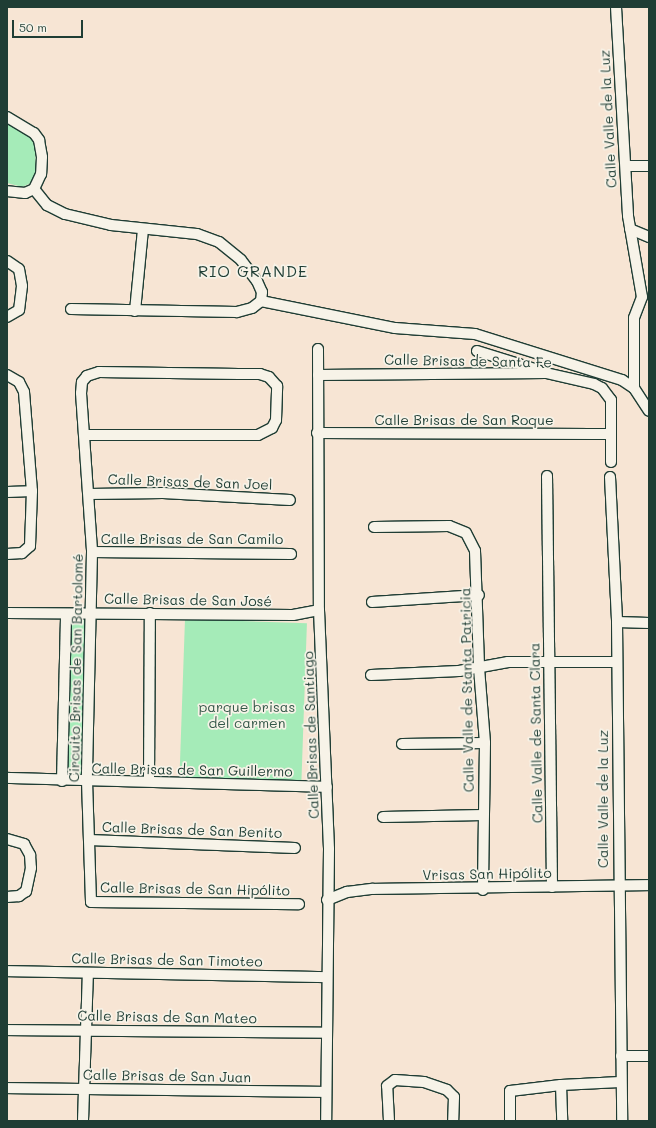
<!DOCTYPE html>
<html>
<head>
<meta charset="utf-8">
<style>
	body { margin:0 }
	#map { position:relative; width:656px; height:1128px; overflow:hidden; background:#f7e5d4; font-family:Mali,sans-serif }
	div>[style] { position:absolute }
	.green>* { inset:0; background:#a5ebb8; transform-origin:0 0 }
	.roads { filter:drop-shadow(1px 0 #1f3d34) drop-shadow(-1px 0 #1f3d34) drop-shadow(0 1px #1f3d34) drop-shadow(0 -1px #1f3d34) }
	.minor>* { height:10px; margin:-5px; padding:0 5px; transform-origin:5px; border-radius:5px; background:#f7f3e8 }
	span { translate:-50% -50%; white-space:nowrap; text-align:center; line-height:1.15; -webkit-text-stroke:3.5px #f7f3e8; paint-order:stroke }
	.street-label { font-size:14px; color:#1f3d34 }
	.park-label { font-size:14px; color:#335748 }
	.quarter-label { font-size:16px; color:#1f3d34; letter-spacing:1px }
	.frame { position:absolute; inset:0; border:8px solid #1f3d34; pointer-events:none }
	.scale { position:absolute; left:12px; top:20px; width:71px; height:18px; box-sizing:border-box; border:2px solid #1f3d34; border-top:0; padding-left:5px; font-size:12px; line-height:14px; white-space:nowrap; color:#1f3d34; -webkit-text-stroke:3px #f7f3e8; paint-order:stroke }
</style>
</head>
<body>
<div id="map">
	<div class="green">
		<div style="clip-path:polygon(7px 122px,25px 129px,35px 145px,36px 170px,31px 183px,22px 187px,7px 183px)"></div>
		<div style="left:185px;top:619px;width:122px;height:158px;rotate:2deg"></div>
		<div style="left:68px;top:620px;width:18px;height:154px"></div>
	</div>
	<div class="roads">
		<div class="minor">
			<div style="left:616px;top:7px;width:209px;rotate:86.7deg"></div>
			<div style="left:628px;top:216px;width:82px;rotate:80.2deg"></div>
			<div style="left:642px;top:297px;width:22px;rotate:111deg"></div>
			<div style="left:634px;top:318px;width:70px;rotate:90deg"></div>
			<div style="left:7px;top:117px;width:31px;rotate:31deg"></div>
			<div style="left:34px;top:133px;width:9px;rotate:54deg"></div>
			<div style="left:39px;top:140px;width:17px;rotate:80deg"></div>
			<div style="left:42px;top:157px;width:17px;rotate:93deg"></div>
			<div style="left:41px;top:174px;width:17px;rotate:115deg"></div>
			<div style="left:34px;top:189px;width:10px;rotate:156deg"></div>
			<div style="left:25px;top:193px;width:18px;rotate:-174deg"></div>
			<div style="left:626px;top:166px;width:23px"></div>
			<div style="left:34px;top:189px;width:21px;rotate:51deg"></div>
			<div style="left:47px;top:205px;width:20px;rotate:27deg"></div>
			<div style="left:65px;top:214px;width:47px;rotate:13.4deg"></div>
			<div style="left:111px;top:225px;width:86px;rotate:6deg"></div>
			<div style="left:197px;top:234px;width:23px;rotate:20deg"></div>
			<div style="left:219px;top:242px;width:28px;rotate:39deg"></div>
			<div style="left:241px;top:260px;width:26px;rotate:53deg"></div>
			<div style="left:257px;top:281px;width:12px;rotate:66deg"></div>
			<div style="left:262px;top:292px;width:9px;rotate:96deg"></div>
			<div style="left:261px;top:301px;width:11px;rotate:142deg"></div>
			<div style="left:252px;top:308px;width:16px;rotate:165deg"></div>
			<div style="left:237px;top:312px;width:166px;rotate:-179deg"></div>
			<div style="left:630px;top:229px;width:21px;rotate:23deg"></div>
			<div style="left:7px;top:261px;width:14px;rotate:34deg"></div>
			<div style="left:19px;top:269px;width:17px;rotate:80deg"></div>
			<div style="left:22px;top:286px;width:24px;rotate:97deg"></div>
			<div style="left:19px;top:310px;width:14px;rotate:150deg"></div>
			<div style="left:261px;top:301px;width:137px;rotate:11.4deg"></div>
			<div style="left:395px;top:328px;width:80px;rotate:4.3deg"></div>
			<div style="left:475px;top:334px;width:154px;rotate:17.4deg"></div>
			<div style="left:622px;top:380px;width:14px;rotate:34deg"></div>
			<div style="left:634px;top:388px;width:27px;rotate:57deg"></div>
			<div style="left:135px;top:311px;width:81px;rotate:-84.4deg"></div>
			<div style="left:318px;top:349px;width:261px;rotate:89.8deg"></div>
			<div style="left:319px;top:610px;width:239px;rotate:87.6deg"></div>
			<div style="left:329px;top:849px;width:272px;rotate:90.6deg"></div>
			<div style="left:477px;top:351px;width:64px;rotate:17.3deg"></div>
			<div style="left:7px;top:375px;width:14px;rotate:30deg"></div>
			<div style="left:19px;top:382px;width:11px;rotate:63deg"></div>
			<div style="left:24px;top:392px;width:99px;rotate:85.4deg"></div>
			<div style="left:32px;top:491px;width:55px;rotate:92.1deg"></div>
			<div style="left:30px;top:546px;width:11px;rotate:139deg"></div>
			<div style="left:22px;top:553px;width:15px;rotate:176deg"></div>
			<div style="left:318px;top:375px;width:228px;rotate:-0.5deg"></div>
			<div style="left:546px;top:373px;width:49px;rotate:12.9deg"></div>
			<div style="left:594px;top:384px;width:9px;rotate:27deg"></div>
			<div style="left:602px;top:388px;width:15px;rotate:53deg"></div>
			<div style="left:611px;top:400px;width:62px;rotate:90deg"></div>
			<div style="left:317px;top:433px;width:294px;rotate:0.2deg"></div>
			<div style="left:85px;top:435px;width:173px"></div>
			<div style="left:258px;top:435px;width:16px;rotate:-27deg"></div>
			<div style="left:272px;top:428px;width:9px;rotate:-63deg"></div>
			<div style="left:276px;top:420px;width:34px;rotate:-88deg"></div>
			<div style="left:277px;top:386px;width:12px;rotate:-132deg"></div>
			<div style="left:269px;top:377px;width:9px;rotate:-162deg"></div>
			<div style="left:260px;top:374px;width:21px;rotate:180deg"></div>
			<div style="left:239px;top:374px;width:140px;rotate:-179.2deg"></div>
			<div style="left:99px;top:372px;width:13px;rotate:162deg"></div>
			<div style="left:87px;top:376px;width:8px;rotate:130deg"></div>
			<div style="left:82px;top:382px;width:11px;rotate:95deg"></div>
			<div style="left:81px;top:393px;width:159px;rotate:86deg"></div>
			<div style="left:92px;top:552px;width:229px;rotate:91.3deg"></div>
			<div style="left:87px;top:781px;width:121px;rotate:88.1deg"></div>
			<div style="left:91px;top:902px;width:208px;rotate:0.6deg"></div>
			<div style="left:547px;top:476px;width:411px;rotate:89.3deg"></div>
			<div style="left:610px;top:477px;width:145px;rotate:87.2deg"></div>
			<div style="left:617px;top:622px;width:499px;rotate:89.4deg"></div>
			<div style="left:7px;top:492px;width:25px;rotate:-2deg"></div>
			<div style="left:89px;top:494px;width:74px;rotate:-0.8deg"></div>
			<div style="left:163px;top:493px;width:127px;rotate:3.2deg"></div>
			<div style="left:374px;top:527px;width:75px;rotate:-0.8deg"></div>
			<div style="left:449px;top:526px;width:18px;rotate:22deg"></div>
			<div style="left:466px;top:533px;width:20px;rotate:63deg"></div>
			<div style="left:475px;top:551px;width:117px;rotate:88deg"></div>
			<div style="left:479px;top:668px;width:75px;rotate:85.4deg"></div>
			<div style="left:485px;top:743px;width:147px;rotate:90.8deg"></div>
			<div style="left:92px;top:552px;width:199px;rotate:0.6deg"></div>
			<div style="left:372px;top:602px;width:107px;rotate:-3.7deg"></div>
			<div style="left:7px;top:613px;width:286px;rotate:0.4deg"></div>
			<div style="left:293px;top:615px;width:26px;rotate:-11deg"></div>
			<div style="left:617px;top:622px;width:32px;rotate:2deg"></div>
			<div style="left:371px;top:675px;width:88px;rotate:-2.6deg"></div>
			<div style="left:459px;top:671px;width:50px;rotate:-10.4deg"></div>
			<div style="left:508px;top:662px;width:109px"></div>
			<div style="left:402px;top:744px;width:83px;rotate:-0.7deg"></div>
			<div style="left:7px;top:778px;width:320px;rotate:1.6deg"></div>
			<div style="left:62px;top:781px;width:167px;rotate:-88.6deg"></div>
			<div style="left:149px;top:781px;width:168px;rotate:-89.7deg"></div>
			<div style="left:383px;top:817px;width:100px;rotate:-1.1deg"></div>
			<div style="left:7px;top:839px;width:18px;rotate:16deg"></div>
			<div style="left:24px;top:844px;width:13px;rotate:61deg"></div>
			<div style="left:30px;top:855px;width:13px;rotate:86deg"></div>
			<div style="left:31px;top:868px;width:24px;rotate:102deg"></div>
			<div style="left:26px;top:891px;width:9px;rotate:144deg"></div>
			<div style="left:19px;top:896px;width:12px;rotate:175deg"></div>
			<div style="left:89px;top:840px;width:206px;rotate:2.2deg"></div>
			<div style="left:327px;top:900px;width:22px;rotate:-22deg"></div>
			<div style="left:347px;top:892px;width:26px;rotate:-7deg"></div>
			<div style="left:373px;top:889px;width:276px;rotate:-0.8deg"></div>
			<div style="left:7px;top:971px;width:319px;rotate:1.1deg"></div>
			<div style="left:7px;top:1030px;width:319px;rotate:0.5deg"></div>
			<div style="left:621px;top:1056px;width:28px"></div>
			<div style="left:561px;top:1085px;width:36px;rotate:88deg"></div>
			<div style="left:7px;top:1088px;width:319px;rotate:0.7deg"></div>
			<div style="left:83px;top:1121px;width:148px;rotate:-88.1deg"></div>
			<div style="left:389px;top:1121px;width:35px;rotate:-93deg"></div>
			<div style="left:387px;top:1086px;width:10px;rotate:-37deg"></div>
			<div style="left:395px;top:1080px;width:29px;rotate:4deg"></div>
			<div style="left:424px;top:1082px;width:24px;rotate:19deg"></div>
			<div style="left:447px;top:1090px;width:10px;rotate:45deg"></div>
			<div style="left:454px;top:1097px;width:24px;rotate:92deg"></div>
			<div style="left:510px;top:1121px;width:30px;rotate:-90deg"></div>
			<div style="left:510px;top:1091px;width:51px;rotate:-6.7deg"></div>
			<div style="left:561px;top:1085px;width:59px;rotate:-2.9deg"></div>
		</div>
	</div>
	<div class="street-label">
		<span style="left:608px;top:119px;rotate:-93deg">Calle Valle de la Luz</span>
		<span style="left:468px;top:361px;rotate:1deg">Calle Brisas de Santa Fe</span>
		<span style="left:464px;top:420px">Calle Brisas de San Roque</span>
		<span style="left:190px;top:482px;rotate:2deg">Calle Brisas de San Joel</span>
		<span style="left:192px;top:539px">Calle Brisas de San Camilo</span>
		<span style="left:188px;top:600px;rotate:1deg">Calle Brisas de San José</span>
		<span style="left:76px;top:668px;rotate:-89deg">Circuito Brisas de San Bartolomé</span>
		<span style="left:467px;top:690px;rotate:-91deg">Calle Valle de Stanta Patricia</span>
		<span style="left:536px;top:733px;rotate:-91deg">Calle Valle de Santa Clara</span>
		<span style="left:311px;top:735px;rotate:-92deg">Calle Brisas de Santiago</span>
		<span style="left:192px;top:770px;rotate:1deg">Calle Brisas de San Guillermo</span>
		<span style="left:603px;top:799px;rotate:-90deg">Calle Valle de la Luz</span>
		<span style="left:192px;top:830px;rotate:2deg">Calle Brisas de San Benito</span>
		<span style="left:487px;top:874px;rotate:-1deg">Vrisas San Hipólito</span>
		<span style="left:195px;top:889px;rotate:1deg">Calle Brisas de San Hipólito</span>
		<span style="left:167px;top:960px;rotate:1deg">Calle Brisas de San Timoteo</span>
		<span style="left:167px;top:1017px;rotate:1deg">Calle Brisas de San Mateo</span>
		<span style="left:167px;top:1076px;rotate:1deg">Calle Brisas de San Juan</span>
	</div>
	<div class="park-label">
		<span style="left:247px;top:715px">parque brisas<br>del carmen</span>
	</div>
	<div class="quarter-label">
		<span style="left:253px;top:271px">RIO GRANDE</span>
	</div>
	<div class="frame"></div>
	<div class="scale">50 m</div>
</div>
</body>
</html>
